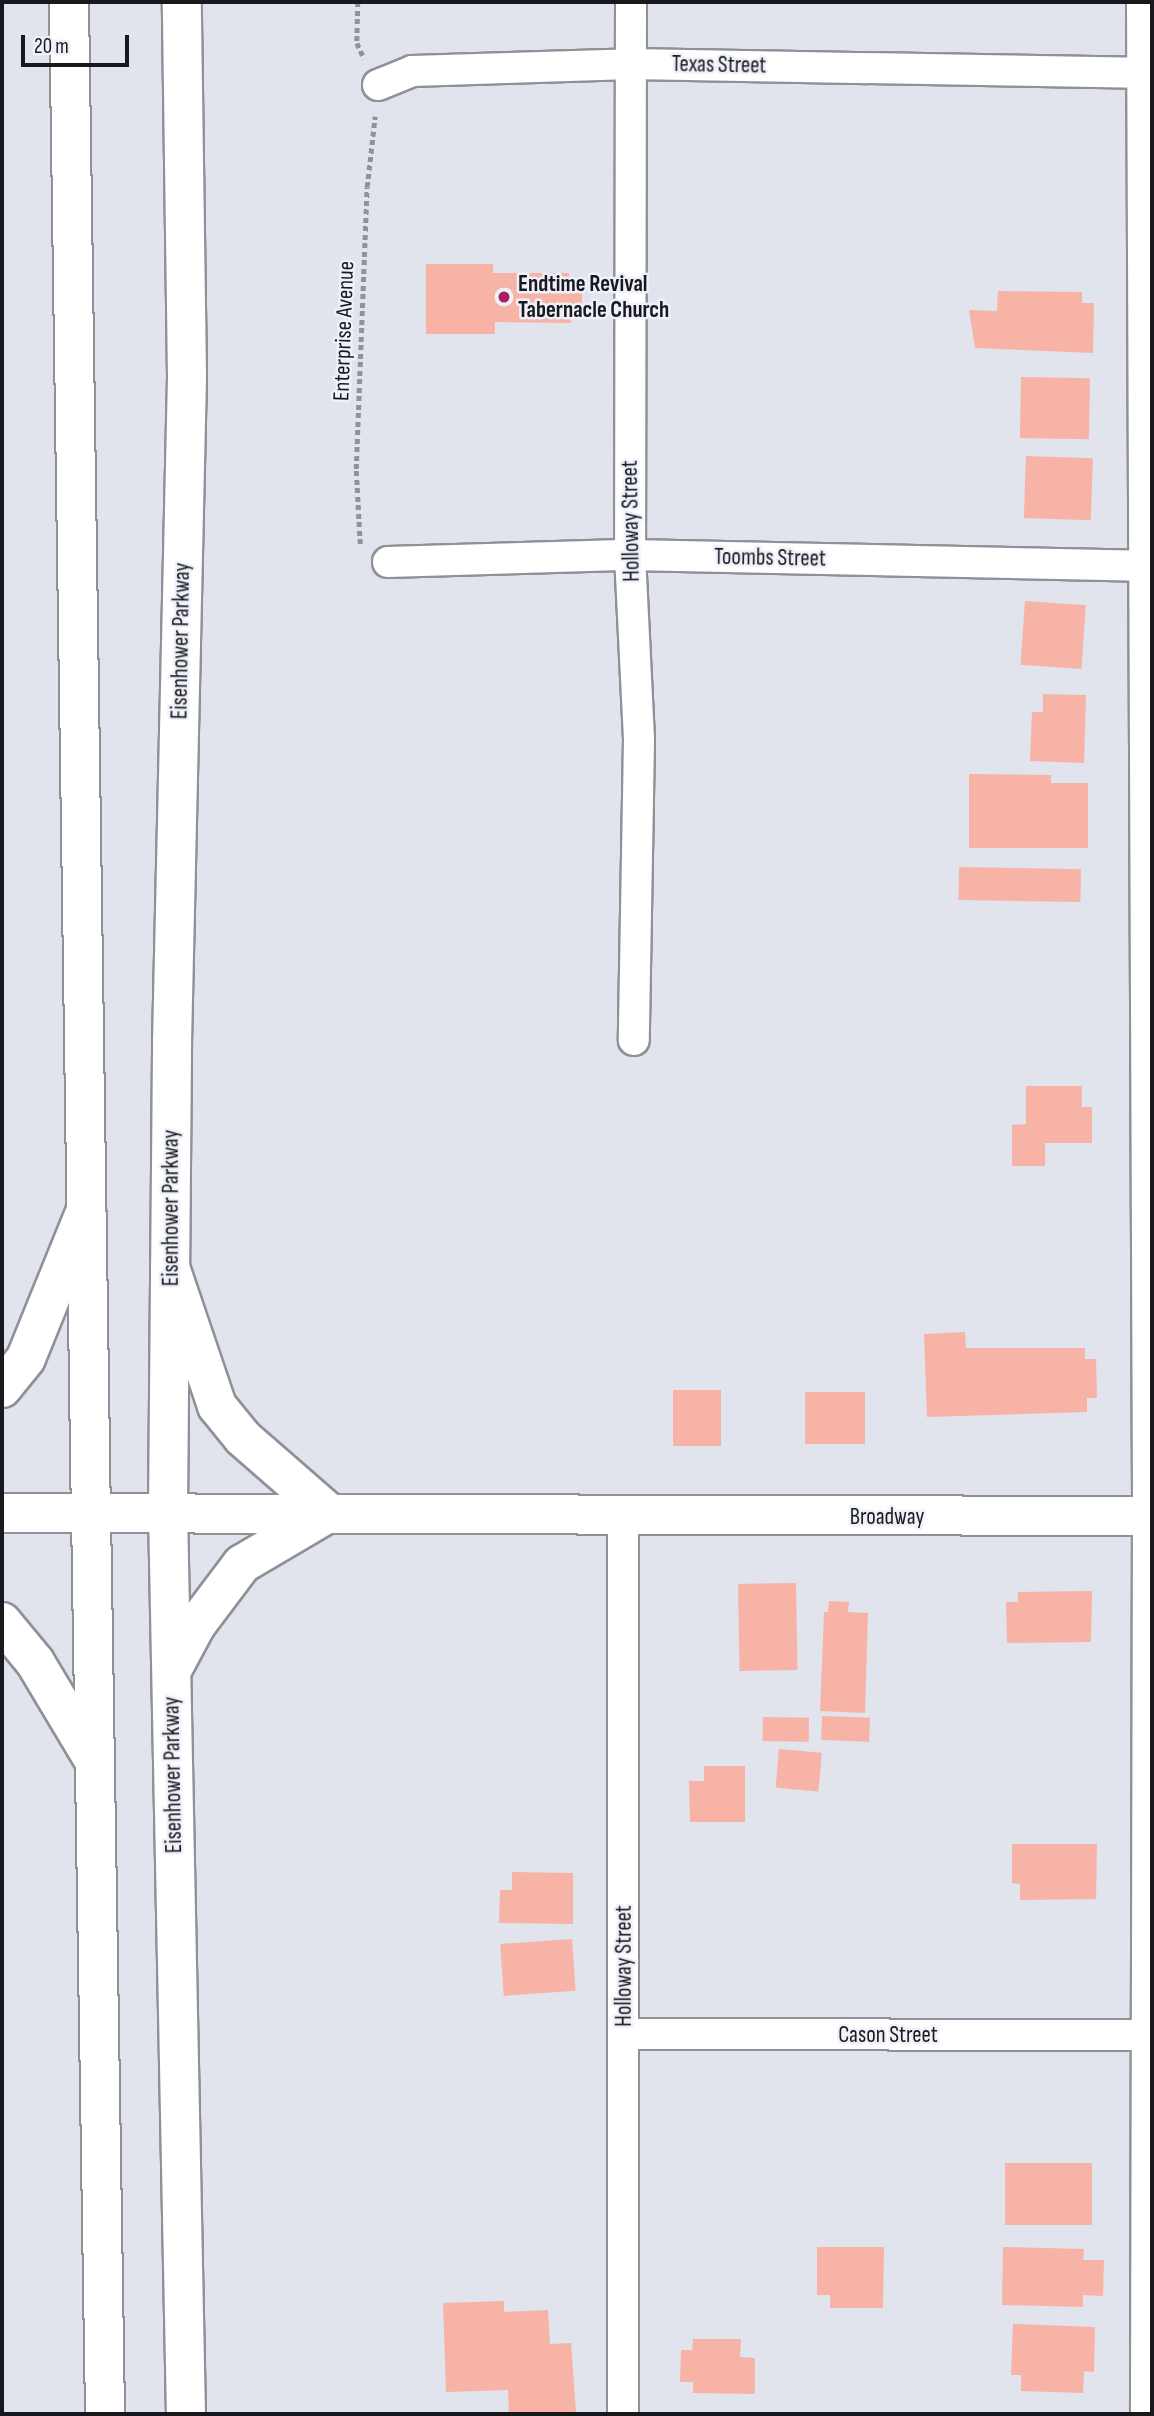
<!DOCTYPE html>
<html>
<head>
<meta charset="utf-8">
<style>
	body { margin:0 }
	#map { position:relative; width:1154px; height:2416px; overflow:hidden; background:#e1e3ed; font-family:"Sofia Sans Condensed",sans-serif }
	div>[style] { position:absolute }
	.building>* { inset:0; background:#f7b3a5; transform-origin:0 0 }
	.path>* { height:4.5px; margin-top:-2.25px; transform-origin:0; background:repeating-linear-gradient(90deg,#909299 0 5px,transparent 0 8.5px) }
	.roads { filter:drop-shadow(2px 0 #8f9199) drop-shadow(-2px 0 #8f9199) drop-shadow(0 2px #8f9199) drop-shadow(0 -2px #8f9199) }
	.street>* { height:30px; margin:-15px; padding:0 15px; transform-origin:15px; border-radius:15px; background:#fff }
	.secondary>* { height:38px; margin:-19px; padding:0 19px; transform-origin:19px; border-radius:19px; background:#fff }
	.primary>* { height:38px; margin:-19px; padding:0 19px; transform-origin:19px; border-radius:19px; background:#fff }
	.dots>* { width:19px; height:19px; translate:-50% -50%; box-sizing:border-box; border:4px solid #eff1fa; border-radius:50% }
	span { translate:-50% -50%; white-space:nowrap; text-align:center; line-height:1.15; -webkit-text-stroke:5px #eff1fa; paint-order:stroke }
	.street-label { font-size:23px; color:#19191d }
	.poi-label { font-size:23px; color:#19191d; font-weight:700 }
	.left { translate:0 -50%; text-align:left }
	.frame { position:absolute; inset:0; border:4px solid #19191d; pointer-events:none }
	.scale { position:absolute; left:21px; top:35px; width:108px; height:32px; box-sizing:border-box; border:4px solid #19191d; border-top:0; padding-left:9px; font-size:21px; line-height:24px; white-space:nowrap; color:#19191d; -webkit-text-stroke:5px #eff1fa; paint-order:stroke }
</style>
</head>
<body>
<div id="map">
	<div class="building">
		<div style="clip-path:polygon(426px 264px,493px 264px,493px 273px,569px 273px,570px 287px,582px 287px,582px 308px,571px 308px,571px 323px,495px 322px,495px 334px,426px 334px)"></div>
		<div style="clip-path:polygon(998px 291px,1082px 292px,1082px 303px,1094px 303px,1093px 353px,975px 348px,969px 310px,997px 311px)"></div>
		<div style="left:1021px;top:377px;width:69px;height:61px;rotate:1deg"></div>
		<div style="left:1026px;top:456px;width:67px;height:62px;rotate:2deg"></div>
		<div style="left:1025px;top:601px;width:61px;height:64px;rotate:4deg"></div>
		<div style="clip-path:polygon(1043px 694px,1086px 695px,1084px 763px,1030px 761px,1032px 712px,1043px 712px)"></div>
		<div style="clip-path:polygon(969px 774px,1051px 775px,1051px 783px,1088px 783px,1088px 848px,969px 848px)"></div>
		<div style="left:959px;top:867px;width:122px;height:33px;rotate:1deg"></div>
		<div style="clip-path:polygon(1026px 1086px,1082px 1086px,1082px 1107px,1092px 1107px,1092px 1143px,1045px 1143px,1045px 1166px,1012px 1166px,1012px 1125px,1026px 1124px)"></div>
		<div style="clip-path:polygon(965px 1332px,966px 1348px,1085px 1348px,1085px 1359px,1096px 1359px,1097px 1398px,1087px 1398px,1087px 1412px,927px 1417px,924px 1334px)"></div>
		<div style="left:673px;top:1390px;width:48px;height:56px"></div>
		<div style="left:865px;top:1392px;width:52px;height:60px;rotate:90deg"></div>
		<div style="left:796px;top:1583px;width:87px;height:58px;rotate:89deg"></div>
		<div style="clip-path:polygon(1092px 1591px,1091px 1642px,1007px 1643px,1006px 1602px,1018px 1602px,1018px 1592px)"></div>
		<div style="clip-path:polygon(829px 1601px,849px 1602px,848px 1612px,868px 1613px,865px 1713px,820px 1711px,824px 1612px,828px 1612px)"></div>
		<div style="left:822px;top:1716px;width:48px;height:24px;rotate:2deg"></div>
		<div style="left:763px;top:1717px;width:46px;height:24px;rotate:1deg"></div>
		<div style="left:779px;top:1749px;width:43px;height:39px;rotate:5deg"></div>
		<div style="clip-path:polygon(704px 1766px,745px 1766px,745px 1822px,690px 1822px,689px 1781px,704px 1781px)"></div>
		<div style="clip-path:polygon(1012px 1844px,1097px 1844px,1096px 1899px,1020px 1900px,1020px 1884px,1012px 1883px)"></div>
		<div style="clip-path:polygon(512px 1872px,573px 1873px,573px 1924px,499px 1923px,500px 1890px,512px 1890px)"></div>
		<div style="left:572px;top:1939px;width:52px;height:72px;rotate:86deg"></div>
		<div style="left:1005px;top:2163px;width:87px;height:62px"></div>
		<div style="clip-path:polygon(817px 2247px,884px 2247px,883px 2308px,830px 2308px,830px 2295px,817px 2295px)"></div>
		<div style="clip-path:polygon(1003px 2247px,1084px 2249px,1083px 2260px,1104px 2260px,1103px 2296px,1083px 2295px,1083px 2307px,1002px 2305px)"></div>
		<div style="clip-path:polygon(504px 2301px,504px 2312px,548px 2310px,550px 2344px,571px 2343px,576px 2414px,509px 2414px,508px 2390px,446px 2392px,443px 2303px)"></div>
		<div style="clip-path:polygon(1013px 2324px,1095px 2327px,1094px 2372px,1084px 2371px,1083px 2393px,1021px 2391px,1021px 2375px,1011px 2375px)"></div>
		<div style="clip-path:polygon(693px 2339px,741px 2339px,740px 2357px,755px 2358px,755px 2394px,693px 2393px,693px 2382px,680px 2382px,681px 2350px,692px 2350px)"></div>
	</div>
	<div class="path">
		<div style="left:358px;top:2px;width:41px;rotate:91.4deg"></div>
		<div style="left:357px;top:43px;width:17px;rotate:65deg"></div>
		<div style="left:360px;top:544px;width:75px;rotate:-93.1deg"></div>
		<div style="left:356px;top:469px;width:282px;rotate:-87.8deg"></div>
		<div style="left:367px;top:187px;width:71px;rotate:-83.6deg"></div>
	</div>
	<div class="roads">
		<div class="street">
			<div style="left:631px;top:2px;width:553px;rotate:90.1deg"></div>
			<div style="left:630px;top:555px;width:185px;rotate:87.2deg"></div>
			<div style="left:639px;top:740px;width:300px;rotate:91deg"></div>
			<div style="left:1142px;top:2px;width:1514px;rotate:89.77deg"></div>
			<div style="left:1148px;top:1516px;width:898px;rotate:90.13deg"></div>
			<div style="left:378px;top:85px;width:37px;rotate:-22deg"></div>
			<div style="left:412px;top:71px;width:219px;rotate:-1.8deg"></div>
			<div style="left:631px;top:64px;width:521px;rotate:0.99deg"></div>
			<div style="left:388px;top:562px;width:242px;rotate:-1.7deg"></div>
			<div style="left:630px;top:555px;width:522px;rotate:1.21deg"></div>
			<div style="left:623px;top:1517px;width:897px;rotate:90deg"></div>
			<div style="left:624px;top:2034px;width:528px;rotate:0.11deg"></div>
		</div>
		<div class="secondary">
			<div style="left:69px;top:2px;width:1510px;rotate:89.17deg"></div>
			<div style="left:168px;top:1511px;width:468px;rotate:-89.5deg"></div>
			<div style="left:172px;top:1043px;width:667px;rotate:-88.71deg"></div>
			<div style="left:187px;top:376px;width:374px;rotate:-90.8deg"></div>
		</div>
		<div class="primary">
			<div style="left:170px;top:1267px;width:147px;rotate:71.3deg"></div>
			<div style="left:217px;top:1406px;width:41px;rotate:50.9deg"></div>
			<div style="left:243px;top:1438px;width:114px;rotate:41.1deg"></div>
			<div style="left:2px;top:1388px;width:38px;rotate:-51deg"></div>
			<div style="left:26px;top:1358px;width:160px;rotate:-67.9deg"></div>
			<div style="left:168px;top:1511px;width:903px;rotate:88.86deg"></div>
			<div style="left:91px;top:1512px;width:902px;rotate:89.11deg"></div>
			<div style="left:2px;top:1513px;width:1150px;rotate:0.15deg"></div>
			<div style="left:2px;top:1622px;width:52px;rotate:50.5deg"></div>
			<div style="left:35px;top:1662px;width:113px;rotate:59.1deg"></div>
			<div style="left:172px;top:1670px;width:51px;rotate:-61.9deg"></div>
			<div style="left:196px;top:1625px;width:76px;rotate:-53deg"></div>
			<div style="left:242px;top:1564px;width:99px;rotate:-30.5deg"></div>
		</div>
	</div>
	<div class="dots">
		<div style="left:504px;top:297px;background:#ab1f60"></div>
	</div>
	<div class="street-label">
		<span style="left:719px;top:65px;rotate:1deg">Texas Street</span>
		<span style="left:344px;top:331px;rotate:-88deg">Enterprise Avenue</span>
		<span style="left:631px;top:521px;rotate:-91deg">Holloway Street</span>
		<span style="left:770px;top:558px;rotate:1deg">Toombs Street</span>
		<span style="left:181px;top:641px;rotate:-89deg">Eisenhower Parkway</span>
		<span style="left:171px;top:1208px;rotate:-90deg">Eisenhower Parkway</span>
		<span style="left:887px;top:1517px">Broadway</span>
		<span style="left:173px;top:1775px;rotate:-91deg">Eisenhower Parkway</span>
		<span style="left:624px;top:1966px;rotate:-90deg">Holloway Street</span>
		<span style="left:888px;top:2035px">Cason Street</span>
	</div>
	<div class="poi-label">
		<span class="left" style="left:518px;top:297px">Endtime Revival<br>Tabernacle Church</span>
	</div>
	<div class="frame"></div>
	<div class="scale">20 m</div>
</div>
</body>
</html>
